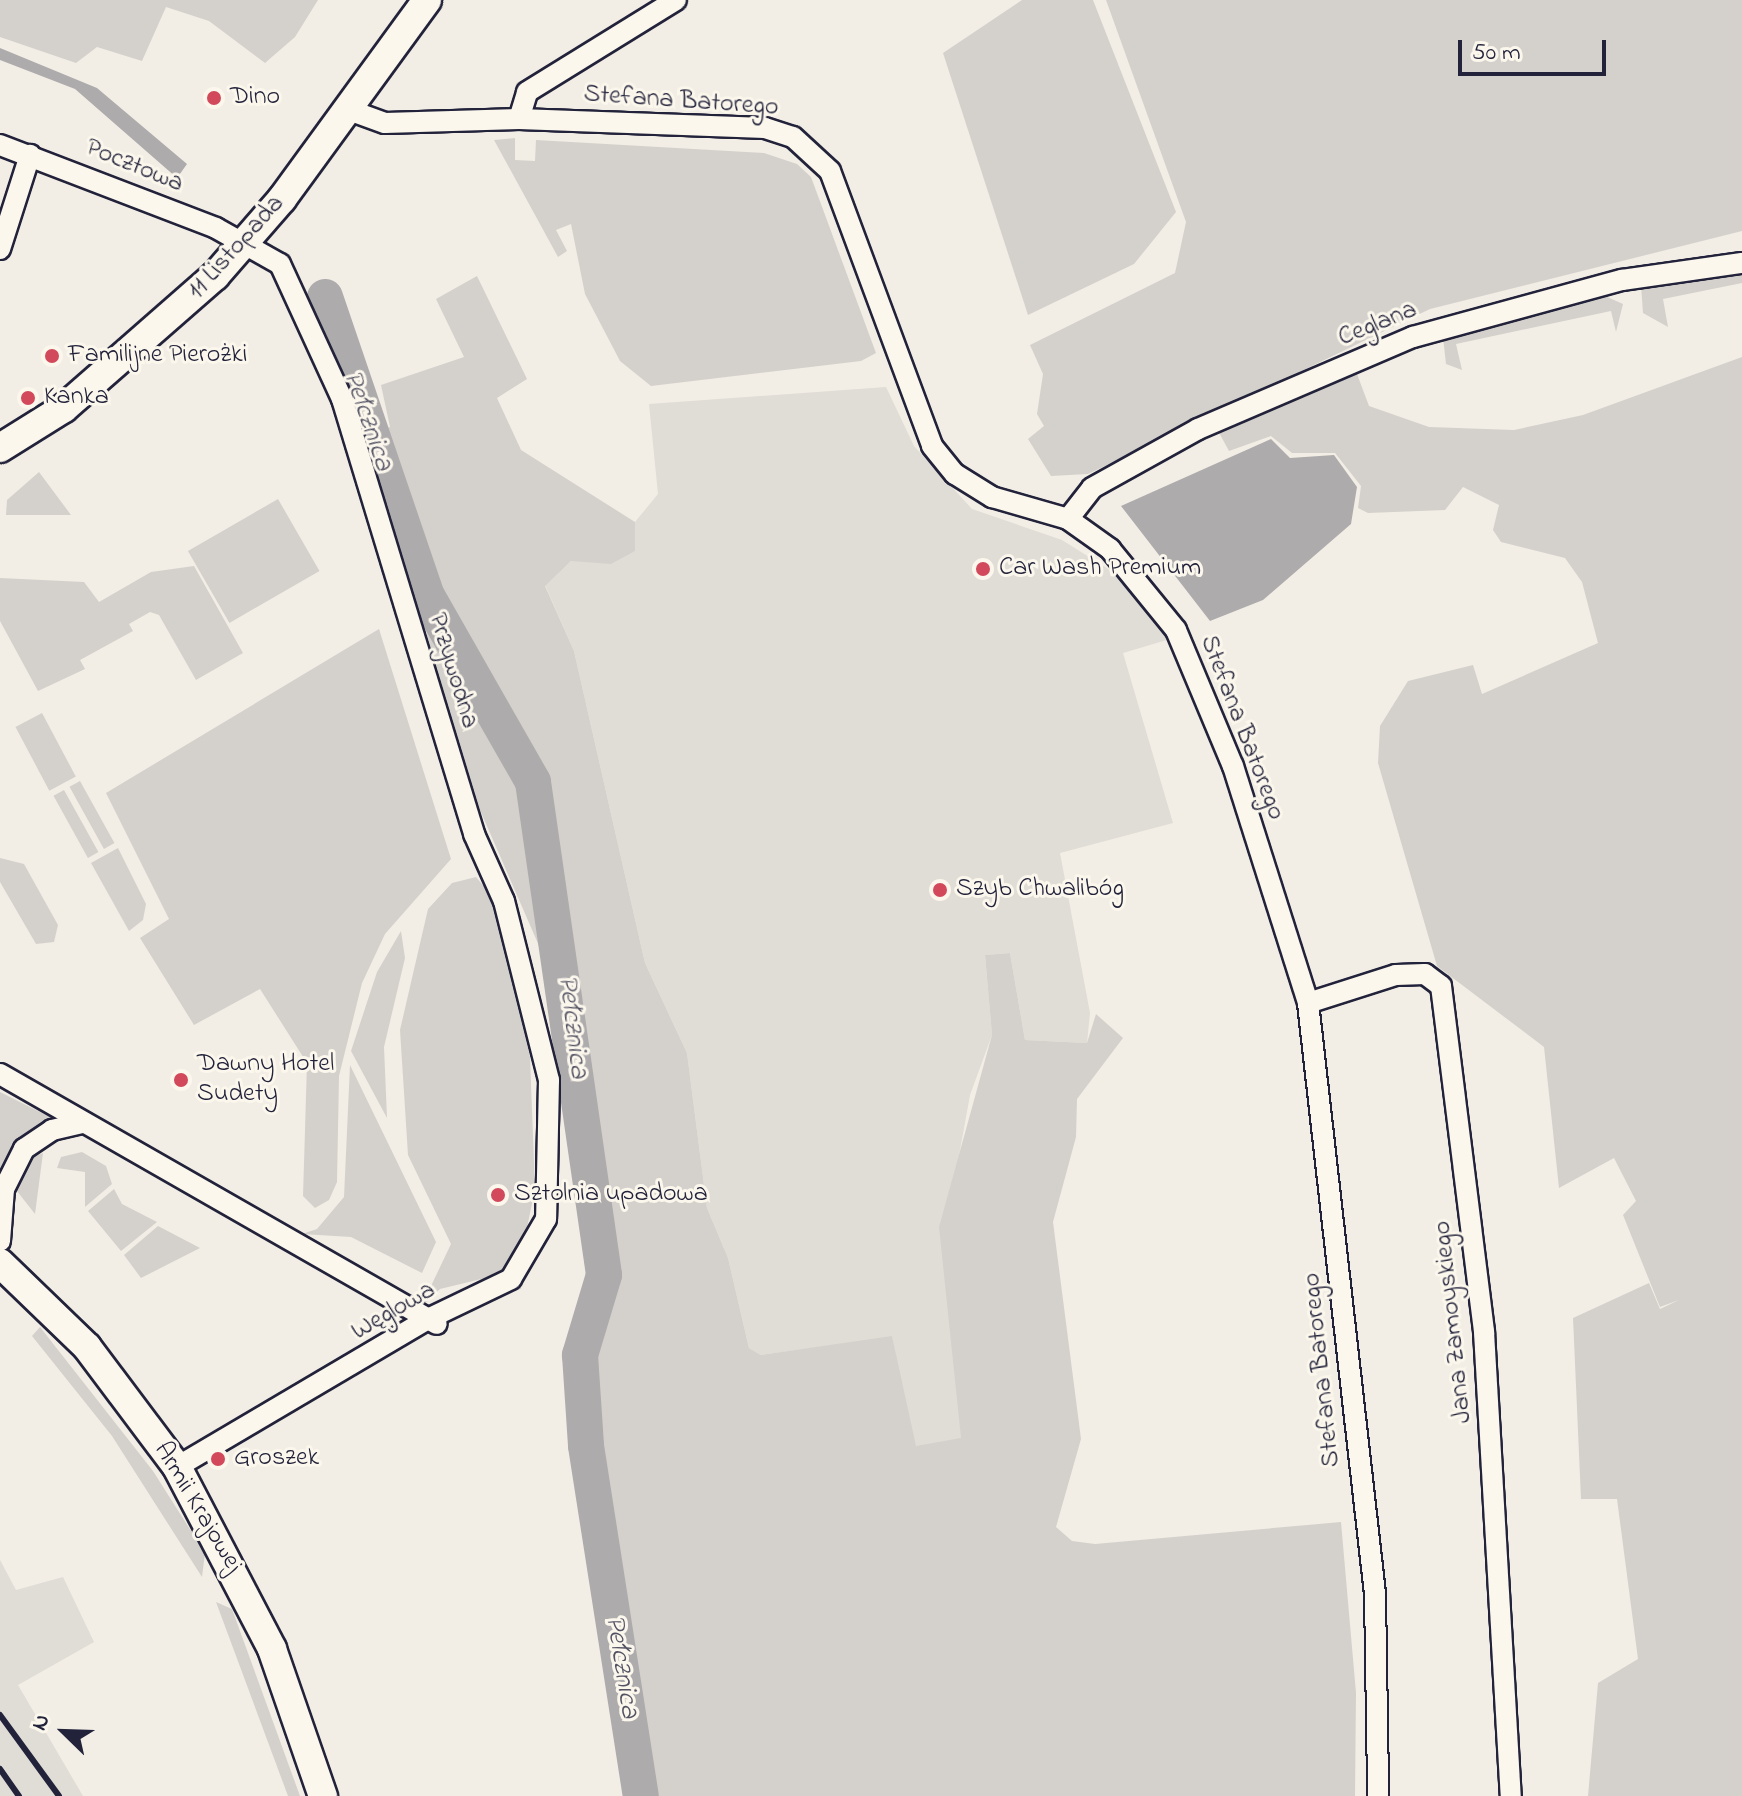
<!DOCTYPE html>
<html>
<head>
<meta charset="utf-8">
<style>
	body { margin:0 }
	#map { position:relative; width:1742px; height:1796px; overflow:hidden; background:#f2eee5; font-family:"Indie Flower",sans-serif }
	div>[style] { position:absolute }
	.built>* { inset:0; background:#e0dcd6 }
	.green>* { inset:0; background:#d4d1cc; transform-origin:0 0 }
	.water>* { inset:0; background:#aeabad }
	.river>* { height:36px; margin:-18px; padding:0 18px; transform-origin:18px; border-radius:18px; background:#aeabad }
	.roads { filter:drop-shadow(2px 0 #22223b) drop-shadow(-2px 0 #22223b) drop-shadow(0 2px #22223b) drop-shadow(0 -2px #22223b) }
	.street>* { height:20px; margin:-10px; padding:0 10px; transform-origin:10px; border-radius:10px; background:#fbf7ec }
	.secondary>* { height:28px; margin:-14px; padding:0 14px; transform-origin:14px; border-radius:14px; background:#fbf7ec }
	.rail>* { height:6px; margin:-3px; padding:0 3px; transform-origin:3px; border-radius:3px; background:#22223b }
	.dots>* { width:22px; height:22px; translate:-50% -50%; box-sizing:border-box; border:4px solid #fbf7ec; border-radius:50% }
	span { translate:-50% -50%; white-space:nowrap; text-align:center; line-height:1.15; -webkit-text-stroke:6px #fbf7ec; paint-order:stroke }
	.poi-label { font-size:26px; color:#22223b }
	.left { translate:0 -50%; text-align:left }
	.street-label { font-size:26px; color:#22223b }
	.water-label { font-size:28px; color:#535263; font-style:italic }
	.north { position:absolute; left:24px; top:1692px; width:80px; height:80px; -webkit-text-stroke:6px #fbf7ec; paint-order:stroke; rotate:293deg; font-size:22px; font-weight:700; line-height:32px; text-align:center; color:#22223b }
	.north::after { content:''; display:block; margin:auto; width:28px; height:36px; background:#22223b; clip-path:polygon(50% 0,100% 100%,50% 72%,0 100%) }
	.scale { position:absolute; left:1458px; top:40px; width:148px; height:36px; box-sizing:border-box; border:4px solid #22223b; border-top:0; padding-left:10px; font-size:24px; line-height:28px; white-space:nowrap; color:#22223b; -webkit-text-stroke:6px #fbf7ec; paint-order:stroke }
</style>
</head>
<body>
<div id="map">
	<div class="built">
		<div style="clip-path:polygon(886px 387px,914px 446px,972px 509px,1062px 540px,1113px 572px,1170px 639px,1123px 653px,1173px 823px,1060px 853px,1090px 1013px,1087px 1043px,1025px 1040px,1010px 953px,985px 955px,992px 1035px,970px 1095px,958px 1161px,961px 1438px,982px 1796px,892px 1337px,761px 1355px,749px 1348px,728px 1258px,707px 1208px,687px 1053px,645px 963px,574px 651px,545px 585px,571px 561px,635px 551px,635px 522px,658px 494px,649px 404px)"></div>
		<div style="clip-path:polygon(0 1560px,16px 1590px,63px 1577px,94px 1642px,18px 1685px,83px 1796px,0 1796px)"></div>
	</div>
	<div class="green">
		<div style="clip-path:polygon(0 0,318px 0,295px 37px,265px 63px,209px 21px,166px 7px,142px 61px,97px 47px,76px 63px,0 37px)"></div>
		<div style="clip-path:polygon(1022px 0,1093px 0,1176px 212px,1134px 264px,1028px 315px,943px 53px)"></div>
		<div style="clip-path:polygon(1106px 0,1742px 0,1742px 231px,1430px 309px,1088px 474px,1051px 476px,1028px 439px,1044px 426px,1037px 414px,1043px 374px,1030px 345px,1175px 273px,1186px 222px)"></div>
		<div style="clip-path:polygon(515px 138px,515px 160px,535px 161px,536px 140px,764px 153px,797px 164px,811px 177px,876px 353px,861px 361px,651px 386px,620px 361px,585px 294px,571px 224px,556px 230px,567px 251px,558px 257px,494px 140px)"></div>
		<div style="clip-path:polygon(1742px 272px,1742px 283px,1663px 299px,1668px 327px,1643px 313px,1641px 285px)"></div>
		<div style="clip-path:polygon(477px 276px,527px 379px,497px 398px,521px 450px,635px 522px,635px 551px,611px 564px,571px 561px,545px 586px,574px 651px,645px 963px,687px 1053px,707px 1208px,728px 1258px,749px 1348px,761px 1355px,892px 1336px,916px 1446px,961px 1438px,939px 1227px,992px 1035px,985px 955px,1010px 953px,1025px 1040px,1087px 1043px,1096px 1014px,1123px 1038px,1077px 1099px,1076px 1137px,1053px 1222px,1081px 1439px,1056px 1527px,1072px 1541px,1095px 1544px,1341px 1522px,1356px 1693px,1355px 1796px,626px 1796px,569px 1360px,600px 1285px,604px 1235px,546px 962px,470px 787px,370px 433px,390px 427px,381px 385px,464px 357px,436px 299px)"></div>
		<div style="clip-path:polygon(1605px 296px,1623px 304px,1616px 332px,1611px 311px,1456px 344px,1462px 370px,1446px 364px,1443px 337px)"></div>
		<div style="clip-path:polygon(1742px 357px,1742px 1796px,1588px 1796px,1598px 1683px,1638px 1659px,1617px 1499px,1581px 1499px,1573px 1318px,1649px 1283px,1660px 1309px,1679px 1300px,1660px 1307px,1623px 1215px,1636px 1201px,1614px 1158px,1559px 1188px,1544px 1047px,1437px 966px,1378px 763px,1380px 726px,1408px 681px,1473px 665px,1482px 694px,1598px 643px,1582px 582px,1565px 558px,1501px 542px,1493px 530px,1499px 505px,1463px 487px,1445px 510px,1368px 513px,1358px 508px,1361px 486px,1335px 453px,1292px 453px,1271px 436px,1229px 451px,1217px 429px,1357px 374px,1369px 406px,1429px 427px,1514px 430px,1583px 415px)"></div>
		<div style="clip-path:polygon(39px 472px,71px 515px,6px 515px,7px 500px)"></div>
		<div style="left:278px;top:499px;width:83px;height:104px;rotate:60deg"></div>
		<div style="clip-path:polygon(194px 566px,243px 653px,196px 680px,159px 615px,150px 612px,129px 624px,133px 631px,80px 660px,85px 669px,38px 691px,0 621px,0 578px,84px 582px,99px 602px,151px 572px)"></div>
		<div style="clip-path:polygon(379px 629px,451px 859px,385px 934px,362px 983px,339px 1076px,337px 1182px,329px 1200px,315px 1208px,303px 1196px,307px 1063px,260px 989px,194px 1025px,140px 938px,169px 919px,106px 793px)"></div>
		<div style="left:42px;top:713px;width:72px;height:30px;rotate:62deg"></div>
		<div style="left:80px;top:781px;width:71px;height:12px;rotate:61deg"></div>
		<div style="left:64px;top:790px;width:71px;height:12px;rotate:61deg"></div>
		<div style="clip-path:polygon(118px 848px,146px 904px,143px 920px,129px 931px,91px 863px)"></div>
		<div style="clip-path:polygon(0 858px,24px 864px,58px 925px,54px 942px,36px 944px,0 882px)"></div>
		<div style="clip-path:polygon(476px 877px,496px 901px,530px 1057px,535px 1189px,523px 1247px,510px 1272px,440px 1289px,421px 1307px,451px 1244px,408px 1155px,400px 1030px,428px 909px,452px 883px)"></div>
		<div style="clip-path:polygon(401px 931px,405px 958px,384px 1047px,387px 1118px,351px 1051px,377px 972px)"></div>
		<div style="clip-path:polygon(350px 1065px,436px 1242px,422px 1273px,351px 1237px,302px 1234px,317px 1229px,344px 1197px)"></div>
		<div style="clip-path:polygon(0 1092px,58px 1121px,19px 1141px,0 1171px)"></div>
		<div style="clip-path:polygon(82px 1152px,106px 1166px,112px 1184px,85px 1207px,85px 1172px,57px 1168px,61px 1157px)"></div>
		<div style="clip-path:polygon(43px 1153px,35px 1214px,13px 1186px,27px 1160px)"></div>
		<div style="clip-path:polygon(114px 1189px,122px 1204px,157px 1222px,121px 1251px,88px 1211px)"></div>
		<div style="clip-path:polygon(158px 1226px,200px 1248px,141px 1278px,124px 1255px)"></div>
		<div style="clip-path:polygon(40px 1327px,153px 1471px,205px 1553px,202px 1577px,112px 1436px,32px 1336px)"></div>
		<div style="clip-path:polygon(216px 1602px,232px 1609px,300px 1796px,288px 1796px)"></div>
	</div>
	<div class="water">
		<div style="clip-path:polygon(0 48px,97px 88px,187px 164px,177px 178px,75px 89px,0 60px)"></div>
		<div style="clip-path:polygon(1271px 439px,1290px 458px,1334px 455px,1357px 487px,1351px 524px,1263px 600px,1210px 621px,1121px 506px)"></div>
	</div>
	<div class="river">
		<div style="left:325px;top:297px;width:316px;rotate:71.2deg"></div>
		<div style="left:427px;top:596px;width:214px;rotate:60.3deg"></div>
		<div style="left:533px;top:782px;width:498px;rotate:81.8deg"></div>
		<div style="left:604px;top:1275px;width:84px;rotate:106.7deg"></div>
		<div style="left:580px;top:1355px;width:91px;rotate:86.2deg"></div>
		<div style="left:586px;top:1446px;width:354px;rotate:81.1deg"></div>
	</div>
	<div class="roads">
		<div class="street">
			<div style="left:349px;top:110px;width:38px;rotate:20deg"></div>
			<div style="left:385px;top:123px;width:134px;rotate:-1.7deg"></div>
			<div style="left:519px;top:119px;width:246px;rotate:2.1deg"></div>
			<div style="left:765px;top:128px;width:29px;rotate:18deg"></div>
			<div style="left:793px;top:137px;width:50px;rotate:42.6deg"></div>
			<div style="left:830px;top:171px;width:293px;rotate:69.6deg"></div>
			<div style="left:932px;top:446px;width:36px;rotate:51deg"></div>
			<div style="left:955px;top:474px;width:44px;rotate:31.9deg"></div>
			<div style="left:992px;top:497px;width:79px;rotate:16.1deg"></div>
			<div style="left:1068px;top:519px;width:52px;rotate:35.5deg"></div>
			<div style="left:1110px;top:549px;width:104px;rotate:50.8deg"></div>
			<div style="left:1176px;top:630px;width:147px;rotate:67.3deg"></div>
			<div style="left:1233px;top:766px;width:249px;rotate:72.4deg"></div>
			<div style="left:1308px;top:1003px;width:595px;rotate:83.53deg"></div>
			<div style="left:1375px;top:1594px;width:202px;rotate:89.1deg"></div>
			<div style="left:519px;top:119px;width:28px;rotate:-73deg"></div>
			<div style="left:527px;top:92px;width:175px;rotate:-31.7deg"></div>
			<div style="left:0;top:145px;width:231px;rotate:21deg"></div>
			<div style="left:216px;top:228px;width:73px;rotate:29.4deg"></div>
			<div style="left:280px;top:264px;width:149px;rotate:65.3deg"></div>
			<div style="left:342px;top:399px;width:455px;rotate:73.1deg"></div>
			<div style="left:474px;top:834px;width:73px;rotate:65.9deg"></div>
			<div style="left:504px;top:901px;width:185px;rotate:75.9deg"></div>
			<div style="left:549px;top:1080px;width:139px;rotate:91.2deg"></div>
			<div style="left:546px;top:1219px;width:69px;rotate:120.3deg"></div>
			<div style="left:511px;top:1279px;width:92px;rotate:154.3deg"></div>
			<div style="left:428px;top:1319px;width:291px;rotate:149.5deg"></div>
			<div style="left:0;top:249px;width:99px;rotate:-72.3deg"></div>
			<div style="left:1068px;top:519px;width:39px;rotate:-52deg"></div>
			<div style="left:1092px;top:488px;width:121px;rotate:-29.1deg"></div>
			<div style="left:1198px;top:429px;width:234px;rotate:-23.2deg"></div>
			<div style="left:1413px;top:337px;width:217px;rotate:-15.3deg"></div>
			<div style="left:1622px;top:280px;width:121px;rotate:-8.1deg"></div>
			<div style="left:1308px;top:1003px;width:92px;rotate:-17.7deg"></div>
			<div style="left:1396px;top:975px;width:29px;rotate:-2deg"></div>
			<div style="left:1425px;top:974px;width:20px;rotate:37deg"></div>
			<div style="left:1441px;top:986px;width:349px;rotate:82.9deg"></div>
			<div style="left:1484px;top:1332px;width:465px;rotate:86.7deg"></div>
			<div style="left:0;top:1074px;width:503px;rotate:29.77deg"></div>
			<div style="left:0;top:1241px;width:52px;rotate:-85.6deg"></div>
			<div style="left:4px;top:1189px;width:45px;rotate:-63.4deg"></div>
			<div style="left:24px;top:1149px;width:34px;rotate:-34deg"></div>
			<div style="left:52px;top:1130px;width:32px;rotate:-13deg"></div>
		</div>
		<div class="secondary">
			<div style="left:0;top:448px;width:75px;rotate:-32deg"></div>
			<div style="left:64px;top:408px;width:201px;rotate:-41.2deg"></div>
			<div style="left:215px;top:276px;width:102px;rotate:-49deg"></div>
			<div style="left:282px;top:199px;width:246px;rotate:-53.9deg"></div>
			<div style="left:0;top:1263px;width:121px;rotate:44deg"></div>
			<div style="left:87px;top:1347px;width:150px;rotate:53.1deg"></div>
			<div style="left:177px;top:1467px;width:205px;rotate:62.4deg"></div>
			<div style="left:272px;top:1649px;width:156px;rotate:70.9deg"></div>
		</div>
	</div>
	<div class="rail">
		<div style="left:0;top:1715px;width:100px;rotate:53.9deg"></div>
		<div style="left:0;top:1769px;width:33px;rotate:55deg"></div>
	</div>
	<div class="dots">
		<div style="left:214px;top:98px;background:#d1495b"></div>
		<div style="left:52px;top:356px;background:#d1495b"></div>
		<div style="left:28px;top:398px;background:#d1495b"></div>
		<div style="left:983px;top:569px;background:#d1495b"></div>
		<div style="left:940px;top:890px;background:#d1495b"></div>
		<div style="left:181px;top:1080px;background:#d1495b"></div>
		<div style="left:498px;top:1195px;background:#d1495b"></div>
		<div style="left:218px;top:1459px;background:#d1495b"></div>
	</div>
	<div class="poi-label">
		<span class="left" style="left:230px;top:98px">Dino</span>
		<span class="left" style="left:68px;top:356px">Familijne Pierożki</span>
		<span class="left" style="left:44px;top:398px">Kanka</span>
		<span class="left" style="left:999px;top:569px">Car Wash Premium</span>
		<span class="left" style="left:956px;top:890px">Szyb Chwalibóg</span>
		<span class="left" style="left:197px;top:1080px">Dawny Hotel<br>Sudety</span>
		<span class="left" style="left:514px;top:1195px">Sztolnia upadowa</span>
		<span class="left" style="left:234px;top:1459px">Groszek</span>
	</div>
	<div class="street-label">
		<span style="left:681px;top:102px;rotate:4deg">Stefana Batorego</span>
		<span style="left:134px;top:167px;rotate:22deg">Pocztowa</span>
		<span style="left:237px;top:248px;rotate:-48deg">11 Listopada</span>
		<span style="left:1378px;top:325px;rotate:-22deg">Ceglana</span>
		<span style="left:452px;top:671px;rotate:73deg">Przywodna</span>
		<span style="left:1241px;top:728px;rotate:69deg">Stefana Batorego</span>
		<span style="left:394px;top:1312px;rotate:-30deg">Węglowa</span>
		<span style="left:1454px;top:1322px;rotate:-96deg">Jana Zamoyskiego</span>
		<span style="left:1323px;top:1370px;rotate:-96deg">Stefana Batorego</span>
		<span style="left:197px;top:1508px;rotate:59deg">Armii Krajowej</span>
	</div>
	<div class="water-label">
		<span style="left:367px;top:421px;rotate:71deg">Pełcznica</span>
		<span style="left:572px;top:1027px;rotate:83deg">Pełcznica</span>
		<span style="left:621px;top:1667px;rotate:81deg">Pełcznica</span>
	</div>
	<div class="north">N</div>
	<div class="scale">50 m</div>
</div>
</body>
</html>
